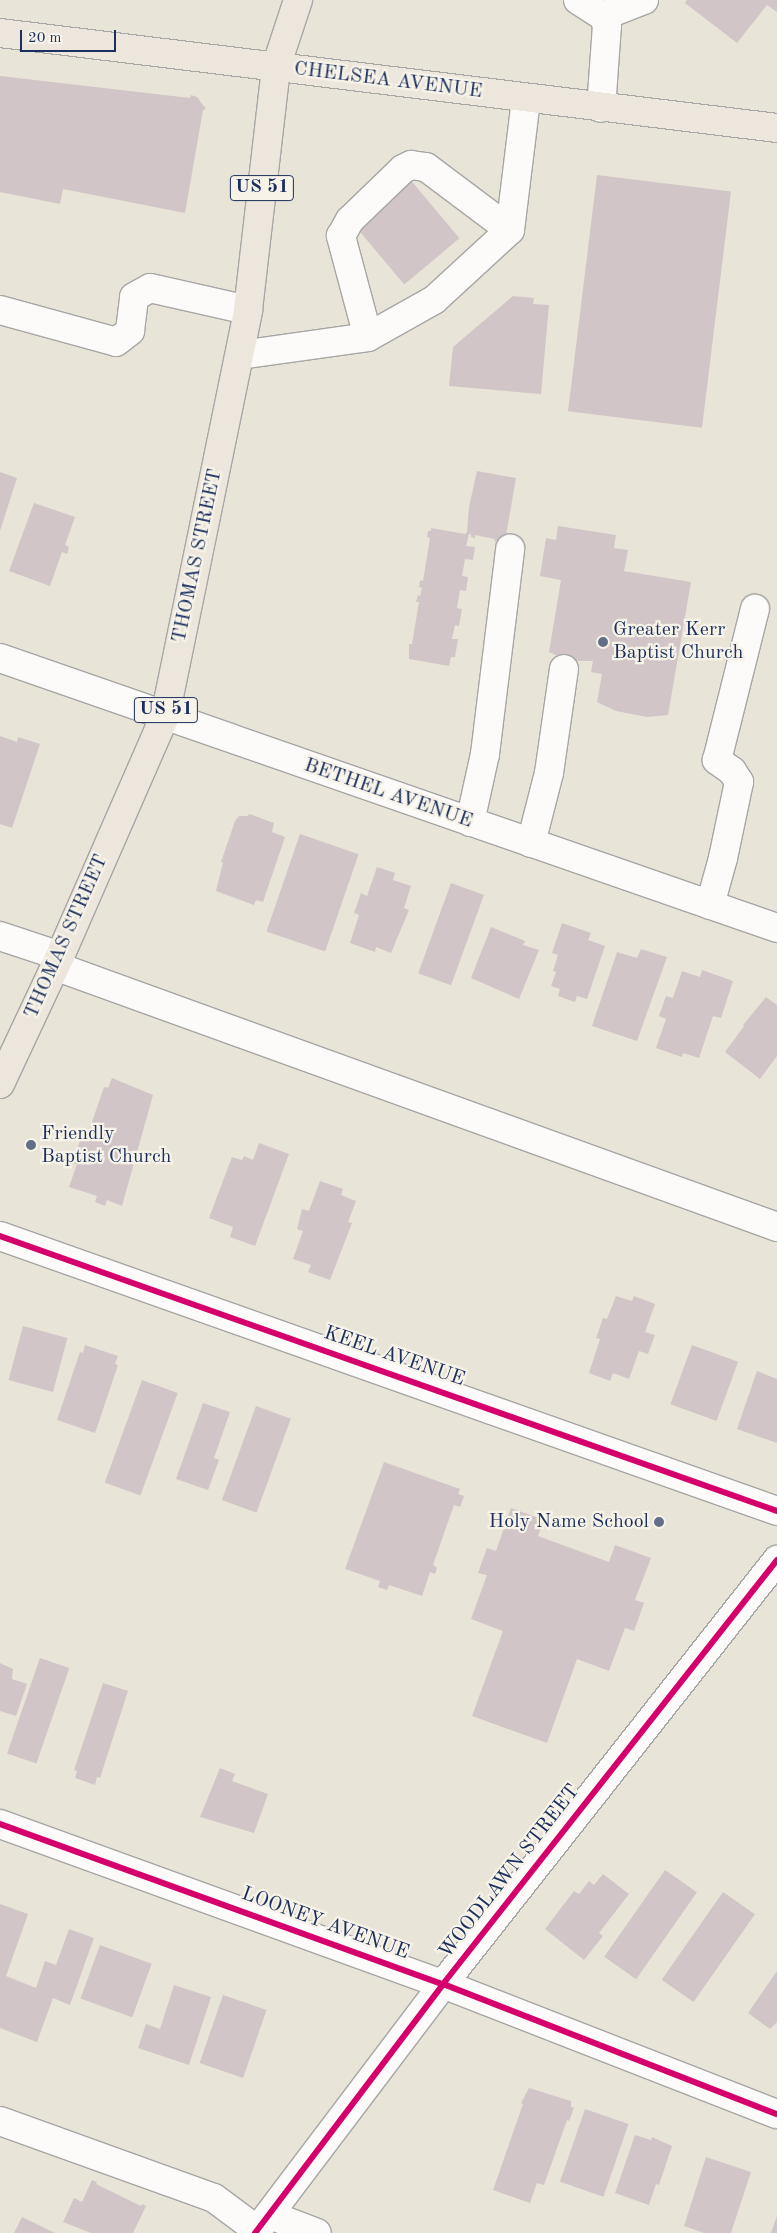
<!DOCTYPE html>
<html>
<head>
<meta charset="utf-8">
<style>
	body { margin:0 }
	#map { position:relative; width:777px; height:2233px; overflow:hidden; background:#e9e4d8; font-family:"Old Standard TT",serif }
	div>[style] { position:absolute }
	.building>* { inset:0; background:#d1c5c7; transform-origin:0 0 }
	.roads { filter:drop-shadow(1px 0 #a6a6a5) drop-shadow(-1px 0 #a6a6a5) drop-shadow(0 1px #a6a6a5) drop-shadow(0 -1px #a6a6a5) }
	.minor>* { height:28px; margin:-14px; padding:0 14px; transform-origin:14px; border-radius:14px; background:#fcfbf9 }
	.major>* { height:28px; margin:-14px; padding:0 14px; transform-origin:14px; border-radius:14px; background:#ede6dd }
	.cycleway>* { height:6px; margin:-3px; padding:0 3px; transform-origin:3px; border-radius:3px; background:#d6006c }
	.dots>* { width:14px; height:14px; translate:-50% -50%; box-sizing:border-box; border:2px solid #f7f3e8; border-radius:50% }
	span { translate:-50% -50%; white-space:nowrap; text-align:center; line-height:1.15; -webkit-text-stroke:4.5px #f7f3e8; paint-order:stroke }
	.shield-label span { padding:1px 4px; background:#f7f3e8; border:1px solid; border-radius:4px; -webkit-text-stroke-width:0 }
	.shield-label { font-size:19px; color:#1b2f5e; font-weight:700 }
	.street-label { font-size:20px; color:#1b2f5e }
	.poi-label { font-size:20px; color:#1b2f5e }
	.left { translate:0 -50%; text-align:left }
	.right { translate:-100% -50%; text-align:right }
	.scale { position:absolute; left:20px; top:30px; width:96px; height:22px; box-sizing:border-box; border:2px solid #1b2f5e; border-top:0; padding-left:6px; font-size:15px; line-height:18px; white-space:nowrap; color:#1b2f5e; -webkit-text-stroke:4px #f7f3e8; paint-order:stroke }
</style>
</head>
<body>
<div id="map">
	<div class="building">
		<div style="clip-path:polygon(687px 0,777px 0,777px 12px,767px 5px,737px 43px,685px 3px)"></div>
		<div style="clip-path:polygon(0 76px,190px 98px,191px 95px,197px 97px,206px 109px,203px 110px,185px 213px,63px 189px,60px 204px,0 192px)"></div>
		<div style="left:597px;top:175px;width:135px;height:238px;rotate:7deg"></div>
		<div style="left:408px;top:177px;width:80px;height:72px;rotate:50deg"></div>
		<div style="clip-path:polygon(513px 296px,534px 298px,533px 304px,549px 305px,541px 394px,449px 386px,453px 347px)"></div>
		<div style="clip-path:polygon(477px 471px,516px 478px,505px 541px,494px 541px,495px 539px,475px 535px,475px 538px,471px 537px,471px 534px,469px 534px,466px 546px,475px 547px,473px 560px,465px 559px,462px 576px,468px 577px,466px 591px,460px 590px,457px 608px,462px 609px,459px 626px,455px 625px,452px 639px,458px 639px,455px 657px,451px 657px,449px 666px,409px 659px,409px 644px,412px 644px,419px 602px,416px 602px,418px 595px,420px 596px,422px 588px,419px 587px,420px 580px,423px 581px,430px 538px,427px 537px,428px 531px,431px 531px,431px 528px,465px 534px,467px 532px,469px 507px)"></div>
		<div style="clip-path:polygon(0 472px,17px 478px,0 531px)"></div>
		<div style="clip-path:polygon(34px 503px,75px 517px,65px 545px,69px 547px,67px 554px,62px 552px,50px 586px,9px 571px)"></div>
		<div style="clip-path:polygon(558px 526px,616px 535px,614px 548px,628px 550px,624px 571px,691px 582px,668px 715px,647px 717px,616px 711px,597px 702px,602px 674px,591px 672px,593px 661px,568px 661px,549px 652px,561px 580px,540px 576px,546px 538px,556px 540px)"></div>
		<div style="clip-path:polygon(0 736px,17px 742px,18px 737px,40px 744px,12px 828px,0 824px)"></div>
		<div style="clip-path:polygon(249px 814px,274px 823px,272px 832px,285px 837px,263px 902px,256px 900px,254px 905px,216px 891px,223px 863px,221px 862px,235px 821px,239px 816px,248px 816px)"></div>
		<div style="left:300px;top:834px;width:62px;height:103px;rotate:19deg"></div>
		<div style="clip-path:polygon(377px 867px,395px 873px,393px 880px,411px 886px,404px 908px,409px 910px,391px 953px,376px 947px,375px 952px,350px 943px,359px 915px,354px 913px,361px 893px,367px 896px)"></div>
		<div style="left:451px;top:883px;width:35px;height:96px;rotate:20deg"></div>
		<div style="clip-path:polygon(562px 923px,591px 933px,588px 940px,605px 946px,587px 999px,577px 996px,575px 1002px,558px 996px,560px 989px,551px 986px,556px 972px,553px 971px,558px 955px,552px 953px)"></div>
		<div style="clip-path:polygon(491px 927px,525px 941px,523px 945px,539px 950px,519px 999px,471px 978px)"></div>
		<div style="clip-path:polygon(641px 949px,667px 957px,637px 1041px,592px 1026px,617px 952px,637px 958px)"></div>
		<div style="clip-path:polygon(702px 970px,733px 981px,721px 1018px,713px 1016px,699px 1058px,683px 1053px,682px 1057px,656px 1048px,666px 1019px,659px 1016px,666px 996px,673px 998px,682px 971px,700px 977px)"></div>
		<div style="clip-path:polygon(766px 997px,777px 1005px,777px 1056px,760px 1079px,725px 1052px,744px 1026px,743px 1025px)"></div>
		<div style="clip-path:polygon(112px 1078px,153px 1095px,122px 1206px,107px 1200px,105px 1206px,95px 1202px,97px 1196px,69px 1187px,77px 1164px,72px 1163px,81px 1138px,86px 1139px,104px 1087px,108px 1088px)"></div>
		<div style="clip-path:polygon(259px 1143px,289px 1154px,255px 1246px,230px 1237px,233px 1227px,209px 1218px,232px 1157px,242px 1160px,244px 1156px,253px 1160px)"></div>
		<div style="clip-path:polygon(320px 1181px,343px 1189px,341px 1195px,356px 1201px,348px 1222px,352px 1223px,330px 1280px,308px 1272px,311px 1265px,293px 1259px,303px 1231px,297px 1229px,302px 1209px,309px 1211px)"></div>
		<div style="clip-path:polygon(616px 1296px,632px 1301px,634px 1296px,655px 1304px,645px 1332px,655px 1335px,648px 1354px,639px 1351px,629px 1379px,613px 1373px,610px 1381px,589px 1373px,600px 1339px,596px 1338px,603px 1318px,607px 1319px)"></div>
		<div style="left:23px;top:1326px;width:46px;height:56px;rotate:15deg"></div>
		<div style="clip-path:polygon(85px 1345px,118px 1356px,115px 1364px,118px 1365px,95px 1433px,57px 1420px,80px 1352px,83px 1353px)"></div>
		<div style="left:692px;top:1345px;width:49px;height:63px;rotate:20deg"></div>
		<div style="clip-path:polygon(757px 1371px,777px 1379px,777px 1443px,737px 1429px)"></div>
		<div style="left:142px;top:1380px;width:38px;height:109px;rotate:20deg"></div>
		<div style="clip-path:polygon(203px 1403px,230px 1412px,214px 1458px,219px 1460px,208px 1490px,176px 1479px)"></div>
		<div style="left:256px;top:1406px;width:37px;height:100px;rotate:20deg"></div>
		<div style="clip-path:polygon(384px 1462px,460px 1489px,458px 1494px,464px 1496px,460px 1507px,454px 1505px,433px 1565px,437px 1568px,435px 1574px,430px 1572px,422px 1596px,389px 1585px,387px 1590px,378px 1587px,380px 1581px,345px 1569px)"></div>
		<div style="clip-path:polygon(511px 1508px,544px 1520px,538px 1536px,609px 1562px,615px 1545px,651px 1558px,635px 1600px,644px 1603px,634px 1631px,625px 1628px,609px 1671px,577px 1659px,547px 1743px,472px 1716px,503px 1631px,471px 1619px,487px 1575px,478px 1573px,487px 1548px,496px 1551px)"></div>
		<div style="left:40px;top:1658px;width:31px;height:101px;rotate:19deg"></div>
		<div style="clip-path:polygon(0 1663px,13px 1669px,12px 1679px,27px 1684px,16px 1716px,0 1711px)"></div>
		<div style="clip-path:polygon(103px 1683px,128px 1691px,100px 1778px,97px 1777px,95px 1785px,75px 1778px,77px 1771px,74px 1770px)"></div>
		<div style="clip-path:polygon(220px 1768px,235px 1774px,232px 1781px,268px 1794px,254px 1833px,200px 1817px)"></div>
		<div style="left:665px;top:1870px;width:39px;height:106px;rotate:35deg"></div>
		<div style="clip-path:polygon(603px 1874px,629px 1894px,599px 1933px,603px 1936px,584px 1960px,545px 1929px,574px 1891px,579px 1894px,589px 1881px,594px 1885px)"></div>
		<div style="left:723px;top:1892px;width:39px;height:107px;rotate:35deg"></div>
		<div style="clip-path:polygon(0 1904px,28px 1914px,6px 1976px,36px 1988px,45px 1961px,56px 1965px,69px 1929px,94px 1938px,70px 2005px,53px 1998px,37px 2042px,0 2028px)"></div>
		<div style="left:100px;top:1945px;width:55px;height:57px;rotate:20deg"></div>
		<div style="clip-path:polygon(777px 1971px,777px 2022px,770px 2029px,748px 2013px)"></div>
		<div style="clip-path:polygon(174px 1985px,211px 1997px,189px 2065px,138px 2048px,146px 2024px,160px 2029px)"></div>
		<div style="left:223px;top:1995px;width:46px;height:72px;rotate:19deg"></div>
		<div style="clip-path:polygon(529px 2088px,571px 2101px,571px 2107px,574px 2108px,569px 2121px,567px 2120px,544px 2185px,537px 2183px,530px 2203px,493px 2190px,523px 2104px,521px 2103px)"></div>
		<div style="left:585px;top:2109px;width:46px;height:77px;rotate:19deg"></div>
		<div style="clip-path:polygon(635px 2135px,651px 2140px,652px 2137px,672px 2146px,659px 2185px,656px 2184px,649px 2205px,615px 2193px)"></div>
		<div style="clip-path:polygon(706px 2157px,751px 2172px,731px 2233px,704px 2233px,684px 2226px)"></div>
		<div style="clip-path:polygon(92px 2180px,97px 2182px,96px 2184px,141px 2206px,142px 2204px,146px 2206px,133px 2233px,91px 2233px,63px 2222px,74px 2198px,82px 2202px)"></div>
		<div style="clip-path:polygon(777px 2216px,777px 2233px,771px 2233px)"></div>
		<div style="clip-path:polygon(22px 2217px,55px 2233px,14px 2233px)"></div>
	</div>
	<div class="roads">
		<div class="minor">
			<div style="left:578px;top:0;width:30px;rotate:33deg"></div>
			<div style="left:603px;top:16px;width:10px;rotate:66deg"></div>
			<div style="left:607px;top:25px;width:83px;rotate:94.1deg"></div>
			<div style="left:603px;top:16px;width:44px;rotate:-21.3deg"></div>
			<div style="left:0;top:310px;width:120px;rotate:15.4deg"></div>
			<div style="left:116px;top:342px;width:18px;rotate:-38deg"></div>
			<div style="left:130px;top:331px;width:34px;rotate:-83deg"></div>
			<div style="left:134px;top:297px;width:18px;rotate:-29deg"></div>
			<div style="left:150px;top:288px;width:100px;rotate:12.7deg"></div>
			<div style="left:368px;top:337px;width:105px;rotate:-105deg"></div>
			<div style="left:341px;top:236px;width:18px;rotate:-61deg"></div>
			<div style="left:350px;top:220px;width:74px;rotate:-43.9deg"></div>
			<div style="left:403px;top:169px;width:9px;rotate:-27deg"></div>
			<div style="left:411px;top:165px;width:15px;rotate:8deg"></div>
			<div style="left:426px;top:167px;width:105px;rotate:36.9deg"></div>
			<div style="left:240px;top:355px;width:129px;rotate:-8deg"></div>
			<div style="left:368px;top:337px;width:76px;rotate:-29.3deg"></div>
			<div style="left:434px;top:300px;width:103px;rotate:-42.6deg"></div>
			<div style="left:510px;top:230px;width:132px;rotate:-83deg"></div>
			<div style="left:0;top:658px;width:823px;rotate:19.16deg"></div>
			<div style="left:470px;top:822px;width:70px;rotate:-77.6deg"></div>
			<div style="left:485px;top:754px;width:207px;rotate:-83deg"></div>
			<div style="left:531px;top:843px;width:72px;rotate:-75.6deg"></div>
			<div style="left:549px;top:773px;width:105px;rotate:-81.8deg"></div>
			<div style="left:710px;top:905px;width:49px;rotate:-74.5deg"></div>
			<div style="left:723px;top:858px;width:78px;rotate:-78.1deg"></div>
			<div style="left:739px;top:782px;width:13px;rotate:-122deg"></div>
			<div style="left:732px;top:771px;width:19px;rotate:-144deg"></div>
			<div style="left:717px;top:760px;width:156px;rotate:-75.9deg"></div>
			<div style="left:0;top:936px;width:63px;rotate:18.4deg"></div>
			<div style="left:55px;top:966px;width:768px;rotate:19.87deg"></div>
			<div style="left:0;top:1236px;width:824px;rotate:19.49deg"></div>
			<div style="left:0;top:1824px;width:471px;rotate:19.9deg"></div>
			<div style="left:443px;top:1984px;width:358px;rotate:21.3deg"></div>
			<div style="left:0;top:2121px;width:227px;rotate:19.8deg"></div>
			<div style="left:214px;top:2198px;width:54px;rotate:36.7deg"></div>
			<div style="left:270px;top:2215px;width:50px;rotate:21deg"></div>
			<div style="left:255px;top:2233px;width:312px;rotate:-52.9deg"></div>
			<div style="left:443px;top:1984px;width:540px;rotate:-51.77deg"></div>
		</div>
		<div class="major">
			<div style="left:0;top:33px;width:783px;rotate:6.97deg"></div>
			<div style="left:0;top:1084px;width:141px;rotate:-64.9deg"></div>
			<div style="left:60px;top:956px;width:262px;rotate:-66.4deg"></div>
			<div style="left:165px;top:716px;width:414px;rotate:-78.4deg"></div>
			<div style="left:248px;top:310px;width:245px;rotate:-83.4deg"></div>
			<div style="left:276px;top:67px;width:71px;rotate:-71.8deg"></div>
		</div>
	</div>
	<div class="cycleway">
		<div style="left:0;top:1236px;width:824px;rotate:19.49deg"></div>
		<div style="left:0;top:1824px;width:471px;rotate:19.9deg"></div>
		<div style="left:443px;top:1984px;width:358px;rotate:21.3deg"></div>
		<div style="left:255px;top:2233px;width:312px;rotate:-52.9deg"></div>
		<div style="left:443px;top:1984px;width:540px;rotate:-51.77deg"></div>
	</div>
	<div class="dots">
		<div style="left:603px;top:642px;background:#636e89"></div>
		<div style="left:31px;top:1145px;background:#636e89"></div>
		<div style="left:659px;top:1522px;background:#636e89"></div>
	</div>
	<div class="shield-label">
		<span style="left:262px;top:188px">US 51</span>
		<span style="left:166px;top:710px">US 51</span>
	</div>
	<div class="street-label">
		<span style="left:388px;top:81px;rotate:7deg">CHELSEA AVENUE</span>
		<span style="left:198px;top:556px;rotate:-78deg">THOMAS STREET</span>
		<span style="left:388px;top:794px;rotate:19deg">BETHEL AVENUE</span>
		<span style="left:67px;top:937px;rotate:-66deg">THOMAS STREET</span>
		<span style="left:394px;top:1357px;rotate:19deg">KEEL AVENUE</span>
		<span style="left:510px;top:1872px;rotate:-52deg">WOODLAWN STREET</span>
		<span style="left:325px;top:1924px;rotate:20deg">LOONEY AVENUE</span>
	</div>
	<div class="poi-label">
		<span class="left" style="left:613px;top:642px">Greater Kerr<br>Baptist Church</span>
		<span class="left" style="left:41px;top:1146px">Friendly<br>Baptist Church</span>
		<span class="right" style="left:649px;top:1522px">Holy Name School</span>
	</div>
	<div class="scale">20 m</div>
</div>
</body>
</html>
